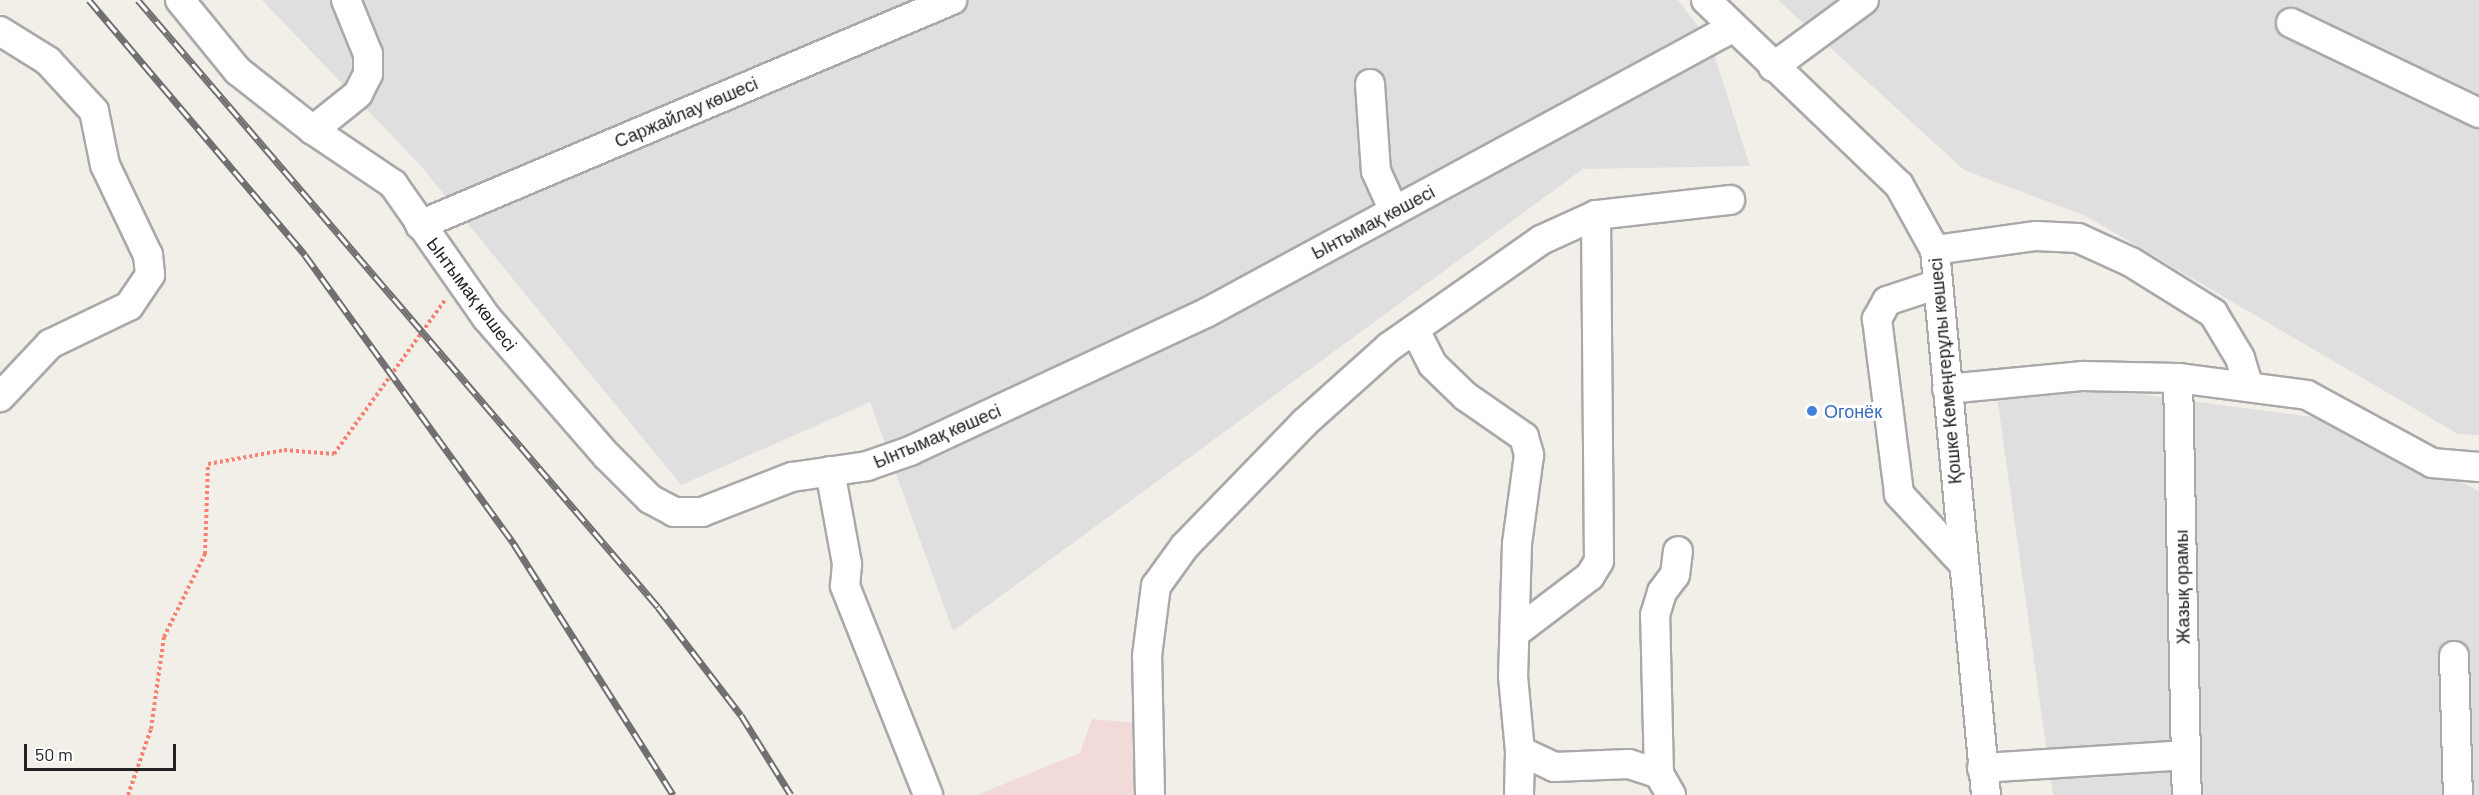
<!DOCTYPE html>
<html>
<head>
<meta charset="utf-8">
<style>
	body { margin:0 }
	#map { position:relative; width:2479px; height:795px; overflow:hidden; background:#f2efe9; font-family:Barlow,sans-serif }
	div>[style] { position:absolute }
	.residential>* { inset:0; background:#e0dfdf }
	.commercial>* { inset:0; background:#f2dad9 }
	.path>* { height:4px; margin-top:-2px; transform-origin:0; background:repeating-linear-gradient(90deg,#fa8072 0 3px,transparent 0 6px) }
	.roads { filter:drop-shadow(2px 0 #a9a9a9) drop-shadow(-2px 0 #a9a9a9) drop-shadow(0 2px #a9a9a9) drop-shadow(0 -2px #a9a9a9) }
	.minor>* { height:28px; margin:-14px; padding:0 14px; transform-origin:14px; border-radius:14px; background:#fff }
	.rail>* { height:7px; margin-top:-3.5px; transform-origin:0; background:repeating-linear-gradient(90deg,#fff 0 14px,#707070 0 28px); box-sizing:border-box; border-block:2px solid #707070 }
	.dots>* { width:16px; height:16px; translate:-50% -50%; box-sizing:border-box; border:3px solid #fff; border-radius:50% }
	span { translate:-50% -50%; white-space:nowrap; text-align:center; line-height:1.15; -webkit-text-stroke:6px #fff; paint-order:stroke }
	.street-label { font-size:18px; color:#222 }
	.shop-label { font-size:18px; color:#366cbe }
	.left { translate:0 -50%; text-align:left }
	.scale { position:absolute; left:24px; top:744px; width:152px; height:27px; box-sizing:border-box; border:3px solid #222; border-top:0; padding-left:8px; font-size:18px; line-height:21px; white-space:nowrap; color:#222; -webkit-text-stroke:4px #fff; paint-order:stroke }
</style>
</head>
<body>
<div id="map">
	<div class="residential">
		<div style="clip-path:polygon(262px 0,1678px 0,1710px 42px,1750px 166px,1583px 169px,953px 631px,870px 402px,681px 485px,420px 165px)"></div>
		<div style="clip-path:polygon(1778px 0,2479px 0,2479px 435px,2458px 434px,2086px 216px,1964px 170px)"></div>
		<div style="clip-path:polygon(1994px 375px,2342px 421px,2479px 491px,2479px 795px,2053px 795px)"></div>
	</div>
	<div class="commercial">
		<div style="clip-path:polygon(1092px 719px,1137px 723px,1144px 795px,977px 795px,1080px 753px)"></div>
	</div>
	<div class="path">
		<div style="left:128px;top:795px;width:70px;rotate:-70.8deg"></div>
		<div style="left:151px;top:729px;width:93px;rotate:-82deg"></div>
		<div style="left:164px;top:637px;width:93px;rotate:-63.7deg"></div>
		<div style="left:205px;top:554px;width:90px;rotate:-88.1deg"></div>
		<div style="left:208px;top:464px;width:77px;rotate:-10.4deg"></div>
		<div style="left:284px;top:450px;width:50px;rotate:4.6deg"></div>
		<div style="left:334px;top:454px;width:190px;rotate:-54.2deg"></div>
	</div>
	<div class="roads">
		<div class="minor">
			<div style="left:180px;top:0;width:92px;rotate:50.8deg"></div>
			<div style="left:238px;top:71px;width:95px;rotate:38.2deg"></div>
			<div style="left:346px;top:0;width:58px;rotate:67.8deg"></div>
			<div style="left:368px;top:54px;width:20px;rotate:90deg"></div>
			<div style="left:368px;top:74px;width:22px;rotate:117deg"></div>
			<div style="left:358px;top:94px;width:58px;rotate:141.3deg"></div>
			<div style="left:313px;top:130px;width:97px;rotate:34deg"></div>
			<div style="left:393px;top:184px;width:162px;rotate:55deg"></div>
			<div style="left:486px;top:317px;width:184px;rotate:49deg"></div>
			<div style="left:607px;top:456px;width:61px;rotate:45deg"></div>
			<div style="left:650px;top:499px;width:27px;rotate:28deg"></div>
			<div style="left:674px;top:512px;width:28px"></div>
			<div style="left:702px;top:512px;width:97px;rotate:-21.3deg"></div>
			<div style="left:792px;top:477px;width:76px;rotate:-8.3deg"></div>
			<div style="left:867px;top:466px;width:46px;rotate:-19.2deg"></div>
			<div style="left:910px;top:451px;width:327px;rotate:-25deg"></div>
			<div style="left:1206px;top:313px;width:598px;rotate:-28.45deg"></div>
			<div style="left:1706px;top:0;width:267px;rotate:43.8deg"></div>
			<div style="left:1899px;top:185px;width:74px;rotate:61deg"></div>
			<div style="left:1935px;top:250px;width:547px;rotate:84.65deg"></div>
			<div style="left:2291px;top:23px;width:208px;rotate:25.6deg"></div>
			<div style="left:0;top:31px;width:57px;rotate:32deg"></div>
			<div style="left:48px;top:61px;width:68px;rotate:47.4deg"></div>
			<div style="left:94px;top:111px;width:55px;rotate:78.5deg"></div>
			<div style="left:105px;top:165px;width:100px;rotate:64.5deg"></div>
			<div style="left:148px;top:255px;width:20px;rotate:84deg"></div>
			<div style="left:150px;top:275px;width:37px;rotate:124deg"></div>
			<div style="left:129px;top:306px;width:88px;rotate:154.3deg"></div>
			<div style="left:50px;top:344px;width:73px;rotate:133.3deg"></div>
			<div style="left:1773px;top:67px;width:113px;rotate:-36.4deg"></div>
			<div style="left:1370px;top:84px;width:87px;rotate:86.1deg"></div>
			<div style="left:1376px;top:171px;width:44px;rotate:65.8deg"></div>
			<div style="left:420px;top:225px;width:578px;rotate:-22.93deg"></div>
			<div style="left:1935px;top:250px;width:102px;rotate:-7.9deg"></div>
			<div style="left:2036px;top:236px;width:42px;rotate:2.7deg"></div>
			<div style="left:2078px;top:238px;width:58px;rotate:24.4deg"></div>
			<div style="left:2131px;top:262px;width:97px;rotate:31.9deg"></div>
			<div style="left:2213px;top:313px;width:52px;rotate:59deg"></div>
			<div style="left:2240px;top:358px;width:30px;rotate:73deg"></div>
			<div style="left:1938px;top:284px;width:54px;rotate:161.6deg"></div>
			<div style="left:1887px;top:301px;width:21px;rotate:119deg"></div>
			<div style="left:1877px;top:319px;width:176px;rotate:82.8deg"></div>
			<div style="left:1899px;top:494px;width:94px;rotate:47.2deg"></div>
			<div style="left:1415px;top:330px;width:39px;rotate:63deg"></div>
			<div style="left:1433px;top:365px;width:45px;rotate:44.1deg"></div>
			<div style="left:1465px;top:396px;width:72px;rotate:34.8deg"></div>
			<div style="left:1524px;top:437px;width:19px;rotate:74deg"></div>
			<div style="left:1529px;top:455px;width:90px;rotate:97.7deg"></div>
			<div style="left:1517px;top:544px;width:132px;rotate:91.7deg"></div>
			<div style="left:1513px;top:676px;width:75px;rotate:84.7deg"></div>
			<div style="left:1520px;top:751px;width:38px;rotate:25deg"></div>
			<div style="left:1554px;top:767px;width:75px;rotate:-2.3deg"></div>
			<div style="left:1629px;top:764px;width:32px;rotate:18deg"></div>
			<div style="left:1659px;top:774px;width:24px;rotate:60deg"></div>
			<div style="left:2178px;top:378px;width:417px;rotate:88.8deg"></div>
			<div style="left:1947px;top:389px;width:137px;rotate:-5.5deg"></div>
			<div style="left:2083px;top:376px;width:95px;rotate:1.2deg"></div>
			<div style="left:2178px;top:378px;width:130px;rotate:7.5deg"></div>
			<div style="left:2307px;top:395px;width:142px;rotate:28.5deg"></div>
			<div style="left:2432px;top:463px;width:47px;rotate:4.9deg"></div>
			<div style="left:830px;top:471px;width:95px;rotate:79.6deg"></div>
			<div style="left:847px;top:564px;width:22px;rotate:95deg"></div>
			<div style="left:845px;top:586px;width:225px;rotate:68.3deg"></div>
			<div style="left:1515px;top:633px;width:94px;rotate:-37.2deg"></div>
			<div style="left:1590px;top:576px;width:17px;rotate:-59deg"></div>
			<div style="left:1599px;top:561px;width:346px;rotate:-90.5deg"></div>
			<div style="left:2454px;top:656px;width:139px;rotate:88.4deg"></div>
			<div style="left:1982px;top:768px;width:204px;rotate:-3.6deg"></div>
			<div style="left:1659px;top:774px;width:159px;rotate:-91.4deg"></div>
			<div style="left:1655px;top:615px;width:24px;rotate:-73deg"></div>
			<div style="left:1662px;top:592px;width:21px;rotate:-53deg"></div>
			<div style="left:1675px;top:575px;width:24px;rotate:-83deg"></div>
			<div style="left:1150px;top:795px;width:139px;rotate:-91.2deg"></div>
			<div style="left:1147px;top:656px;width:71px;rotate:-82.7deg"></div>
			<div style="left:1156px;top:586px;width:49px;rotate:-54.1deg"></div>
			<div style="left:1185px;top:546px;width:171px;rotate:-45.9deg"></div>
			<div style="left:1304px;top:423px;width:114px;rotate:-41.8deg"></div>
			<div style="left:1389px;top:347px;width:186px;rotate:-35.1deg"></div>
			<div style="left:1541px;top:240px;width:60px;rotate:-24.4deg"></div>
			<div style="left:1596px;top:215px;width:135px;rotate:-6.4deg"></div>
			<div style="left:1519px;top:795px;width:44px;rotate:-88.7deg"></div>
		</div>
	</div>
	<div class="rail">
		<div style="left:89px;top:0;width:334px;rotate:49.7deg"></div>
		<div style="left:305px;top:255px;width:357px;rotate:54.1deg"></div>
		<div style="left:514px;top:544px;width:297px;rotate:57.6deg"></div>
		<div style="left:138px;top:0;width:799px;rotate:49.41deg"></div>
		<div style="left:658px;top:607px;width:136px;rotate:52.5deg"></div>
		<div style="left:741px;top:715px;width:94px;rotate:58deg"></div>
	</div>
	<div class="dots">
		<div style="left:1812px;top:411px;background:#3f7fe0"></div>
	</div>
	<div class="street-label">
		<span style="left:686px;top:112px;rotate:-23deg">Саржайлау көшесі</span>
		<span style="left:1373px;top:222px;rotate:-28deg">Ынтымақ көшесі</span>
		<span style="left:472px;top:294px;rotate:53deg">Ынтымақ көшесі</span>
		<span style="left:1945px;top:371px;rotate:-95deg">Қошке Кемеңгерұлы көшесі</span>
		<span style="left:937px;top:436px;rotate:-23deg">Ынтымақ көшесі</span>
		<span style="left:2182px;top:587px;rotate:-91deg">Жазық орамы</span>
	</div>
	<div class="shop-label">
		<span class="left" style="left:1824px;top:411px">Огонёк</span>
	</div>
	<div class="scale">50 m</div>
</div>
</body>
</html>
